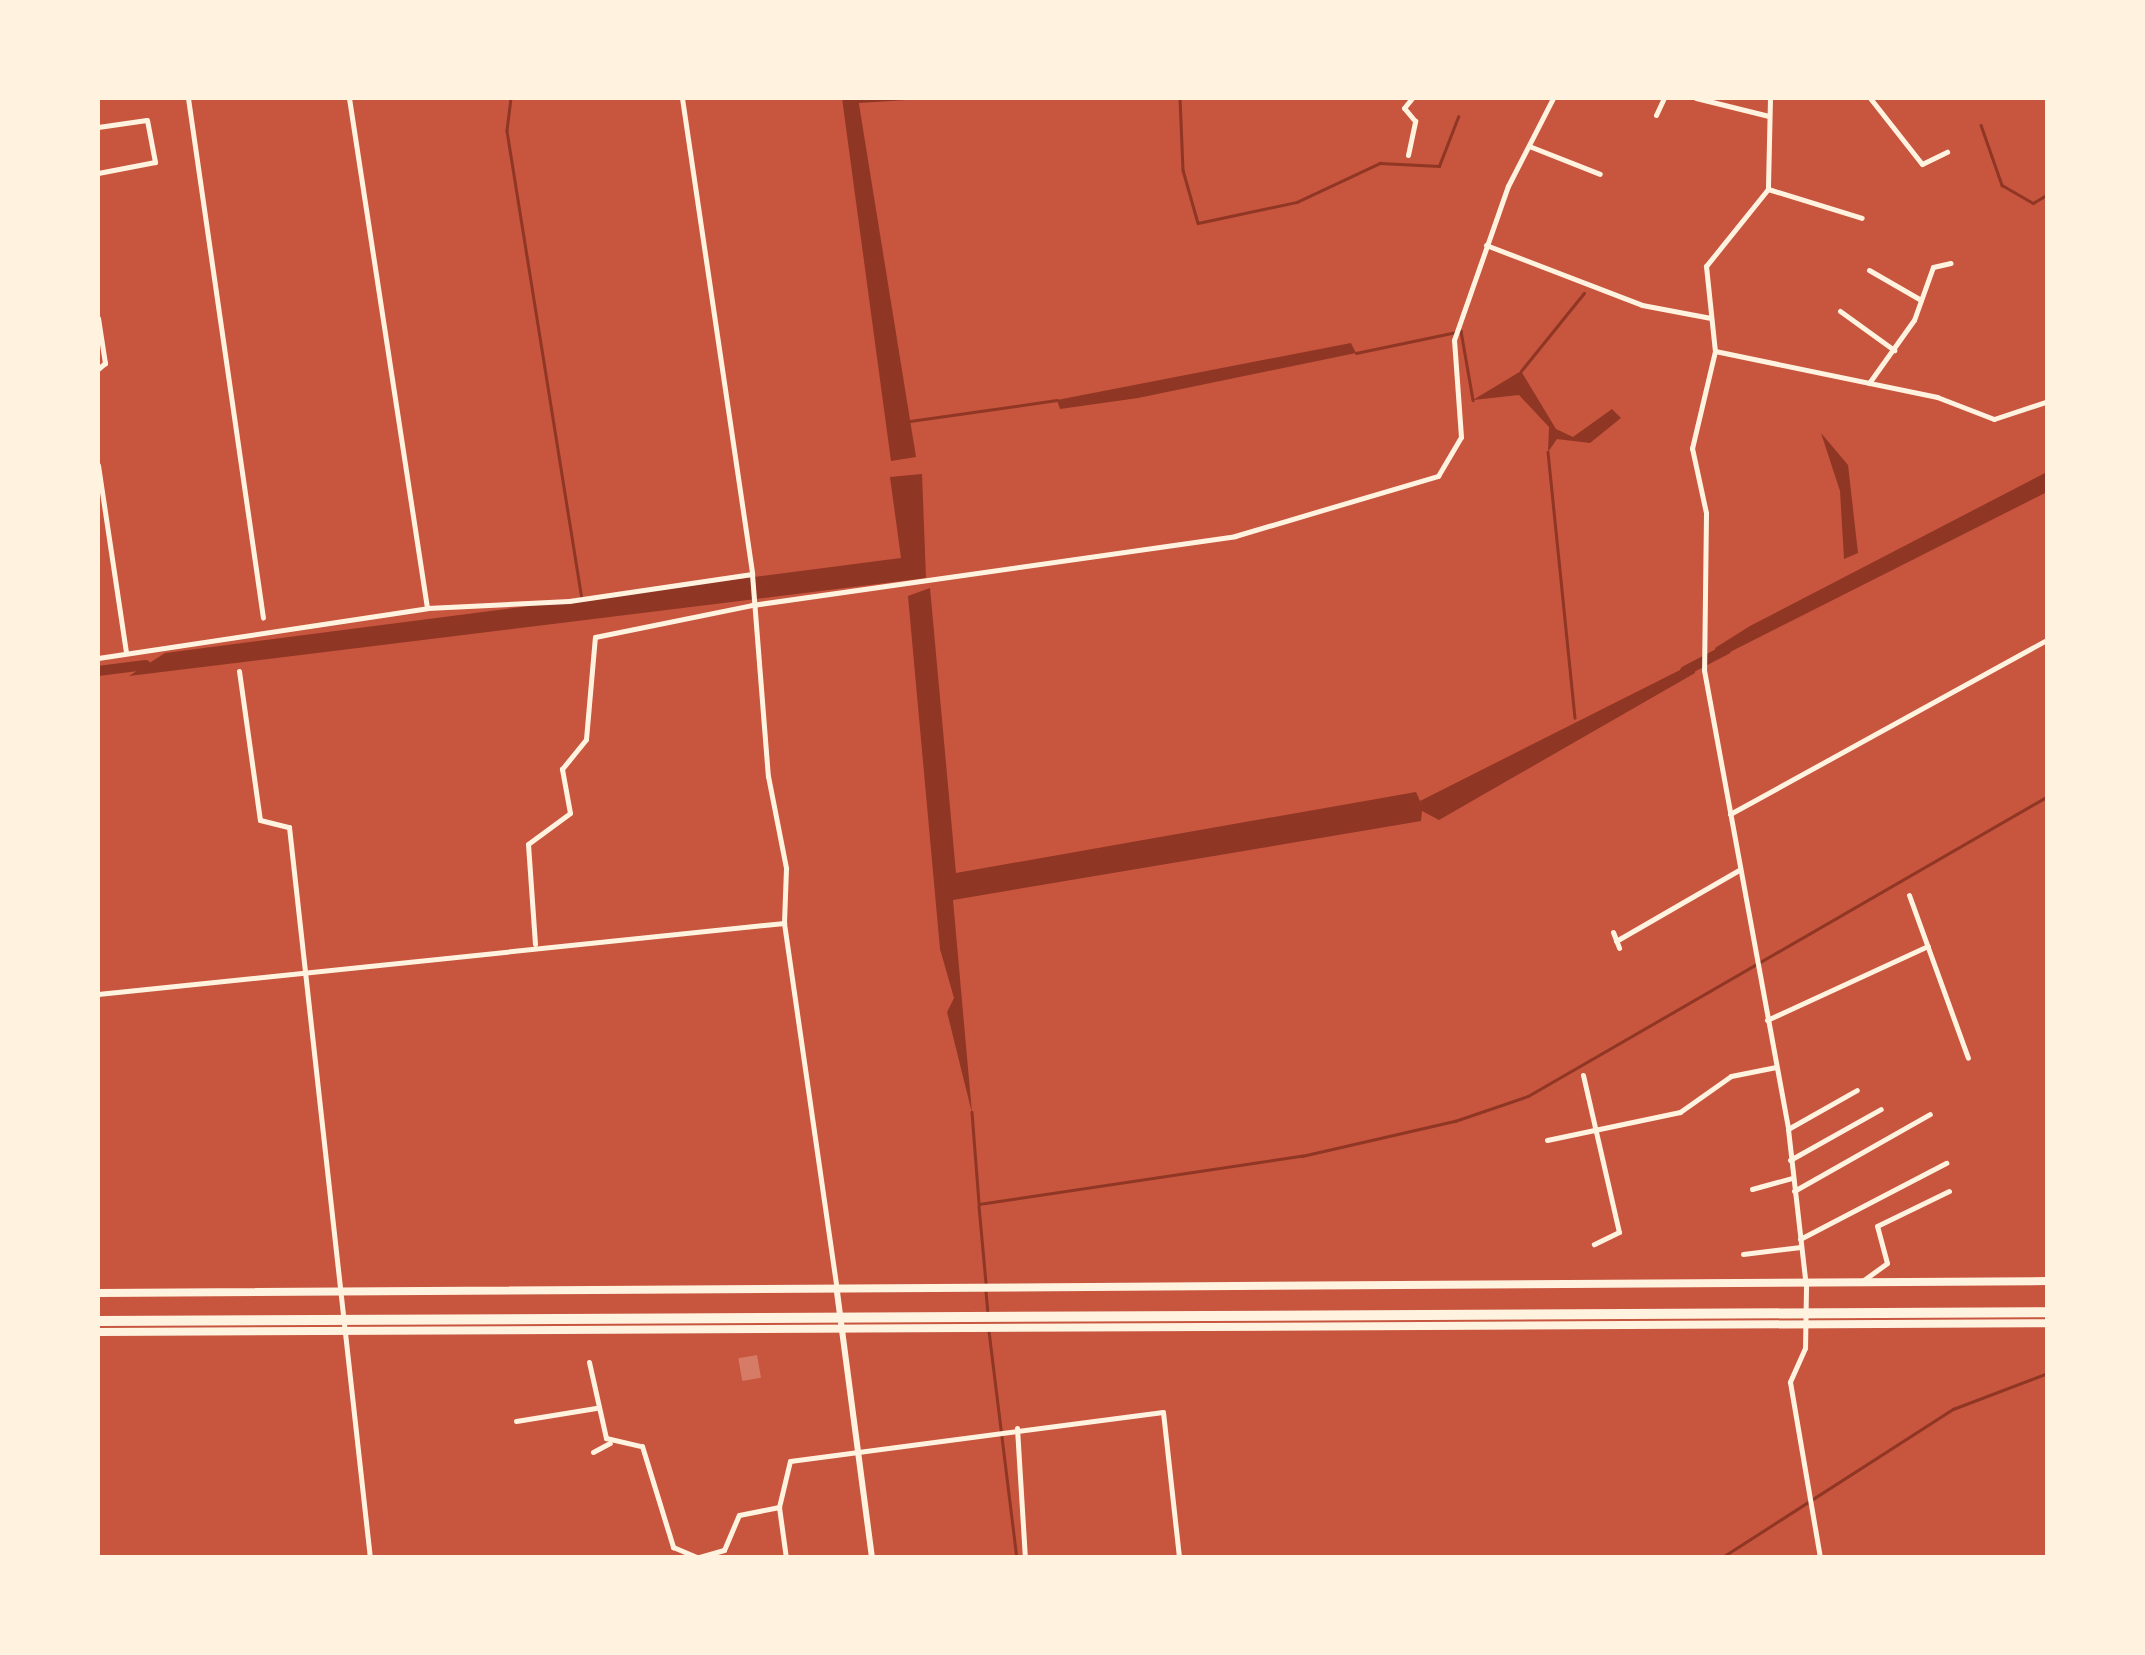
<!DOCTYPE html>
<html>
<head>
<meta charset="utf-8">
<style>
	body { margin:0 }
	#map { position:relative; width:2145px; height:1655px; overflow:hidden; background:#c8553d; font-family:"PT Sans Narrow",sans-serif }
	div>[style] { position:absolute }
	.water>* { inset:0; background:#8f3625 }
	.stream>* { height:2.5px; margin:-1.25px; padding:0 1.25px; transform-origin:1.25px; border-radius:1.25px; background:#8f3625 }
	.canal>* { height:10px; margin:-5px; padding:0 5px; transform-origin:5px; border-radius:5px; background:#8f3625 }
	.building>* { inset:0; background:#d67c66; transform-origin:0 0 }
	.minor>* { height:5px; margin:-2.5px; padding:0 2.5px; transform-origin:2.5px; border-radius:2.5px; background:#fff3e0 }
	.tertiary>* { height:6px; margin:-3px; padding:0 3px; transform-origin:3px; border-radius:3px; background:#fff3e0 }
	.secondary>* { height:8px; margin:-4px; padding:0 4px; transform-origin:4px; border-radius:4px; background:#fff3e0 }
	.motorway>* { height:10px; margin:-5px; padding:0 5px; transform-origin:5px; border-radius:5px; background:#fff3e0 }
	span { translate:-50% -50%; white-space:nowrap; text-align:center; line-height:1.15; -webkit-text-stroke:8px #fff3e0; paint-order:stroke }
	.frame { position:absolute; inset:0; border:100px solid #fff3e0; pointer-events:none }
</style>
</head>
<body>
<div id="map">
	<div class="water">
		<div style="clip-path:polygon(842px 98px,858px 98px,916px 457px,891px 461px)"></div>
		<div style="clip-path:polygon(1351px 343px,1356px 353px,1138px 398px,1060px 409px,1057px 400px)"></div>
		<div style="clip-path:polygon(1521px 371px,1556px 429px,1573px 437px,1612px 409px,1621px 418px,1590px 443px,1557px 439px,1548px 452px,1549px 427px,1519px 395px,1473px 400px)"></div>
		<div style="clip-path:polygon(1821px 433px,1848px 465px,1858px 553px,1844px 559px,1840px 491px)"></div>
		<div style="clip-path:polygon(2047px 472px,2047px 492px,1718px 658px,1715px 648px,1750px 626px)"></div>
		<div style="clip-path:polygon(922px 474px,926px 578px,129px 676px,165px 653px,901px 558px,890px 477px)"></div>
		<div style="clip-path:polygon(930px 588px,956px 873px,1416px 792px,1420px 801px,1694px 663px,1695px 673px,1439px 820px,1422px 811px,1421px 821px,953px 900px,972px 1113px,947px 1012px,954px 998px,940px 949px,908px 596px)"></div>
	</div>
	<div class="stream">
		<div style="left:511px;top:98px;width:33px;rotate:97deg"></div>
		<div style="left:507px;top:131px;width:481px;rotate:80.9deg"></div>
		<div style="left:1180px;top:98px;width:72px;rotate:87.6deg"></div>
		<div style="left:1183px;top:170px;width:55px;rotate:74.2deg"></div>
		<div style="left:1198px;top:223px;width:101px;rotate:-12deg"></div>
		<div style="left:1297px;top:202px;width:92px;rotate:-25.2deg"></div>
		<div style="left:1380px;top:163px;width:59px;rotate:2.9deg"></div>
		<div style="left:1439px;top:166px;width:53px;rotate:-68.8deg"></div>
		<div style="left:858px;top:101px;width:48px;rotate:-3.6deg"></div>
		<div style="left:1981px;top:125px;width:64px;rotate:70.7deg"></div>
		<div style="left:2002px;top:185px;width:36px;rotate:30deg"></div>
		<div style="left:2033px;top:203px;width:17px;rotate:-31deg"></div>
		<div style="left:1356px;top:353px;width:107px;rotate:-11.8deg"></div>
		<div style="left:1461px;top:331px;width:70px;rotate:80.1deg"></div>
		<div style="left:1521px;top:371px;width:100px;rotate:-51.1deg"></div>
		<div style="left:910px;top:421px;width:148px;rotate:-8.1deg"></div>
		<div style="left:1548px;top:452px;width:267px;rotate:84.2deg"></div>
		<div style="left:972px;top:1112px;width:92px;rotate:85.6deg"></div>
		<div style="left:979px;top:1204px;width:327px;rotate:-8.5deg"></div>
		<div style="left:1302px;top:1156px;width:157px;rotate:-12.9deg"></div>
		<div style="left:1455px;top:1121px;width:77px;rotate:-18.9deg"></div>
		<div style="left:1528px;top:1096px;width:600px;rotate:-29.98deg"></div>
		<div style="left:979px;top:1206px;width:77px;rotate:84.8deg"></div>
		<div style="left:986px;top:1291px;width:22px;rotate:85deg"></div>
		<div style="left:989px;top:1331px;width:229px;rotate:83deg"></div>
		<div style="left:1721px;top:1558px;width:276px;rotate:-32.7deg"></div>
		<div style="left:1953px;top:1409px;width:102px;rotate:-20.8deg"></div>
	</div>
	<div class="canal">
		<div style="left:98px;top:671px;width:48px;rotate:-7.1deg"></div>
		<div style="left:1685px;top:671px;width:47px;rotate:-27.6deg"></div>
	</div>
	<div class="building">
		<div style="left:757px;top:1355px;width:23px;height:19px;rotate:80deg"></div>
	</div>
	<div class="minor">
		<div style="left:188px;top:98px;width:525px;rotate:81.79deg"></div>
		<div style="left:349px;top:98px;width:516px;rotate:81.3deg"></div>
		<div style="left:682px;top:98px;width:481px;rotate:81.6deg"></div>
		<div style="left:752px;top:574px;width:203px;rotate:85.5deg"></div>
		<div style="left:768px;top:776px;width:94px;rotate:78.9deg"></div>
		<div style="left:786px;top:868px;width:55px;rotate:92.1deg"></div>
		<div style="left:784px;top:923px;width:370px;rotate:81.8deg"></div>
		<div style="left:1696px;top:98px;width:75px;rotate:13.9deg"></div>
		<div style="left:1770px;top:98px;width:91px;rotate:91.3deg"></div>
		<div style="left:1768px;top:189px;width:99px;rotate:128.8deg"></div>
		<div style="left:1706px;top:266px;width:85px;rotate:84deg"></div>
		<div style="left:1715px;top:351px;width:100px;rotate:103.3deg"></div>
		<div style="left:1692px;top:448px;width:66px;rotate:77.8deg"></div>
		<div style="left:1706px;top:513px;width:157px;rotate:90.7deg"></div>
		<div style="left:1704px;top:670px;width:467px;rotate:79.6deg"></div>
		<div style="left:1788px;top:1129px;width:159px;rotate:83.5deg"></div>
		<div style="left:1806px;top:1287px;width:61px;rotate:90.9deg"></div>
		<div style="left:1805px;top:1348px;width:37px;rotate:114deg"></div>
		<div style="left:1790px;top:1382px;width:179px;rotate:80.3deg"></div>
		<div style="left:1870px;top:98px;width:84px;rotate:51.8deg"></div>
		<div style="left:1922px;top:164px;width:28px;rotate:-26deg"></div>
		<div style="left:1656px;top:115px;width:19px;rotate:-65deg"></div>
		<div style="left:98px;top:127px;width:49px;rotate:-8.1deg"></div>
		<div style="left:147px;top:120px;width:43px;rotate:79.2deg"></div>
		<div style="left:155px;top:162px;width:58px;rotate:169.1deg"></div>
		<div style="left:1529px;top:146px;width:76px;rotate:21.5deg"></div>
		<div style="left:1408px;top:155px;width:35px;rotate:-78deg"></div>
		<div style="left:1415px;top:121px;width:17px;rotate:-130deg"></div>
		<div style="left:1404px;top:108px;width:13px;rotate:-51deg"></div>
		<div style="left:1768px;top:189px;width:98px;rotate:17.1deg"></div>
		<div style="left:1486px;top:245px;width:167px;rotate:21deg"></div>
		<div style="left:1642px;top:305px;width:70px;rotate:10.7deg"></div>
		<div style="left:1869px;top:270px;width:60px;rotate:30deg"></div>
		<div style="left:1840px;top:311px;width:67px;rotate:35.8deg"></div>
		<div style="left:98px;top:318px;width:46px;rotate:81.2deg"></div>
		<div style="left:105px;top:363px;width:9px;rotate:139deg"></div>
		<div style="left:1715px;top:351px;width:227px;rotate:11.7deg"></div>
		<div style="left:1937px;top:397px;width:61px;rotate:21.1deg"></div>
		<div style="left:1994px;top:419px;width:57px;rotate:-18.4deg"></div>
		<div style="left:1869px;top:383px;width:77px;rotate:-54.5deg"></div>
		<div style="left:1914px;top:320px;width:56px;rotate:-70.3deg"></div>
		<div style="left:1933px;top:267px;width:18px;rotate:-13deg"></div>
		<div style="left:98px;top:465px;width:190px;rotate:81.5deg"></div>
		<div style="left:98px;top:658px;width:333px;rotate:-8.6deg"></div>
		<div style="left:427px;top:608px;width:142px;rotate:-2.8deg"></div>
		<div style="left:569px;top:601px;width:185px;rotate:-8.4deg"></div>
		<div style="left:239px;top:671px;width:150px;rotate:82deg"></div>
		<div style="left:260px;top:820px;width:30px;rotate:14deg"></div>
		<div style="left:289px;top:827px;width:735px;rotate:83.68deg"></div>
		<div style="left:1730px;top:814px;width:363px;rotate:-28.8deg"></div>
		<div style="left:1909px;top:895px;width:173px;rotate:70.1deg"></div>
		<div style="left:1613px;top:932px;width:17px;rotate:69deg"></div>
		<div style="left:1616px;top:941px;width:142px;rotate:-30deg"></div>
		<div style="left:535px;top:944px;width:100px;rotate:-94deg"></div>
		<div style="left:528px;top:844px;width:52px;rotate:-36.4deg"></div>
		<div style="left:570px;top:813px;width:45px;rotate:-100.3deg"></div>
		<div style="left:562px;top:769px;width:38px;rotate:-51deg"></div>
		<div style="left:586px;top:739px;width:102px;rotate:-85deg"></div>
		<div style="left:595px;top:637px;width:160px;rotate:-11.5deg"></div>
		<div style="left:752px;top:605px;width:488px;rotate:-8.1deg"></div>
		<div style="left:1235px;top:536px;width:212px;rotate:-16.5deg"></div>
		<div style="left:1438px;top:476px;width:45px;rotate:-59.5deg"></div>
		<div style="left:1461px;top:437px;width:97px;rotate:-94.1deg"></div>
		<div style="left:1454px;top:340px;width:163px;rotate:-70.7deg"></div>
		<div style="left:1508px;top:186px;width:99px;rotate:-62.9deg"></div>
		<div style="left:98px;top:994px;width:690px;rotate:-5.91deg"></div>
		<div style="left:1767px;top:1020px;width:177px;rotate:-24.7deg"></div>
		<div style="left:1583px;top:1075px;width:161px;rotate:77.1deg"></div>
		<div style="left:1619px;top:1232px;width:28px;rotate:154deg"></div>
		<div style="left:1788px;top:1129px;width:79px;rotate:-29.5deg"></div>
		<div style="left:1547px;top:1140px;width:136px;rotate:-11.9deg"></div>
		<div style="left:1680px;top:1112px;width:62px;rotate:-35.2deg"></div>
		<div style="left:1731px;top:1076px;width:46px;rotate:-11.3deg"></div>
		<div style="left:1790px;top:1160px;width:104px;rotate:-29.3deg"></div>
		<div style="left:1752px;top:1189px;width:41px;rotate:-15.4deg"></div>
		<div style="left:1794px;top:1191px;width:156px;rotate:-29.5deg"></div>
		<div style="left:1800px;top:1239px;width:165px;rotate:-27.5deg"></div>
		<div style="left:1743px;top:1254px;width:58px;rotate:-6.9deg"></div>
		<div style="left:1861px;top:1282px;width:32px;rotate:-36deg"></div>
		<div style="left:1887px;top:1263px;width:38px;rotate:-105deg"></div>
		<div style="left:1877px;top:1226px;width:80px;rotate:-25.9deg"></div>
		<div style="left:589px;top:1362px;width:78px;rotate:77.4deg"></div>
		<div style="left:606px;top:1438px;width:37px;rotate:13deg"></div>
		<div style="left:642px;top:1446px;width:106px;rotate:72.9deg"></div>
		<div style="left:673px;top:1547px;width:25px;rotate:23deg"></div>
		<div style="left:516px;top:1421px;width:81px;rotate:-9.2deg"></div>
		<div style="left:1017px;top:1428px;width:130px;rotate:86.5deg"></div>
		<div style="left:593px;top:1452px;width:19px;rotate:-28deg"></div>
		<div style="left:779px;top:1507px;width:51px;rotate:82.2deg"></div>
		<div style="left:696px;top:1558px;width:29px;rotate:-16deg"></div>
		<div style="left:724px;top:1550px;width:38px;rotate:-67deg"></div>
		<div style="left:739px;top:1515px;width:41px;rotate:-11.3deg"></div>
		<div style="left:779px;top:1507px;width:47px;rotate:-76.6deg"></div>
		<div style="left:790px;top:1461px;width:376px;rotate:-7.5deg"></div>
		<div style="left:1163px;top:1412px;width:147px;rotate:83.7deg"></div>
	</div>
	<div class="tertiary">
		<div style="left:837px;top:1292px;width:268px;rotate:82.5deg"></div>
	</div>
	<div class="secondary">
		<div style="left:98px;top:1293px;width:1950px;rotate:-0.35deg"></div>
		<div style="left:98px;top:1332px;width:1950px;rotate:-0.26deg"></div>
	</div>
	<div class="motorway">
		<div style="left:98px;top:1321px;width:1950px;rotate:-0.26deg"></div>
	</div>
	<div class="frame"></div>
</div>
</body>
</html>
